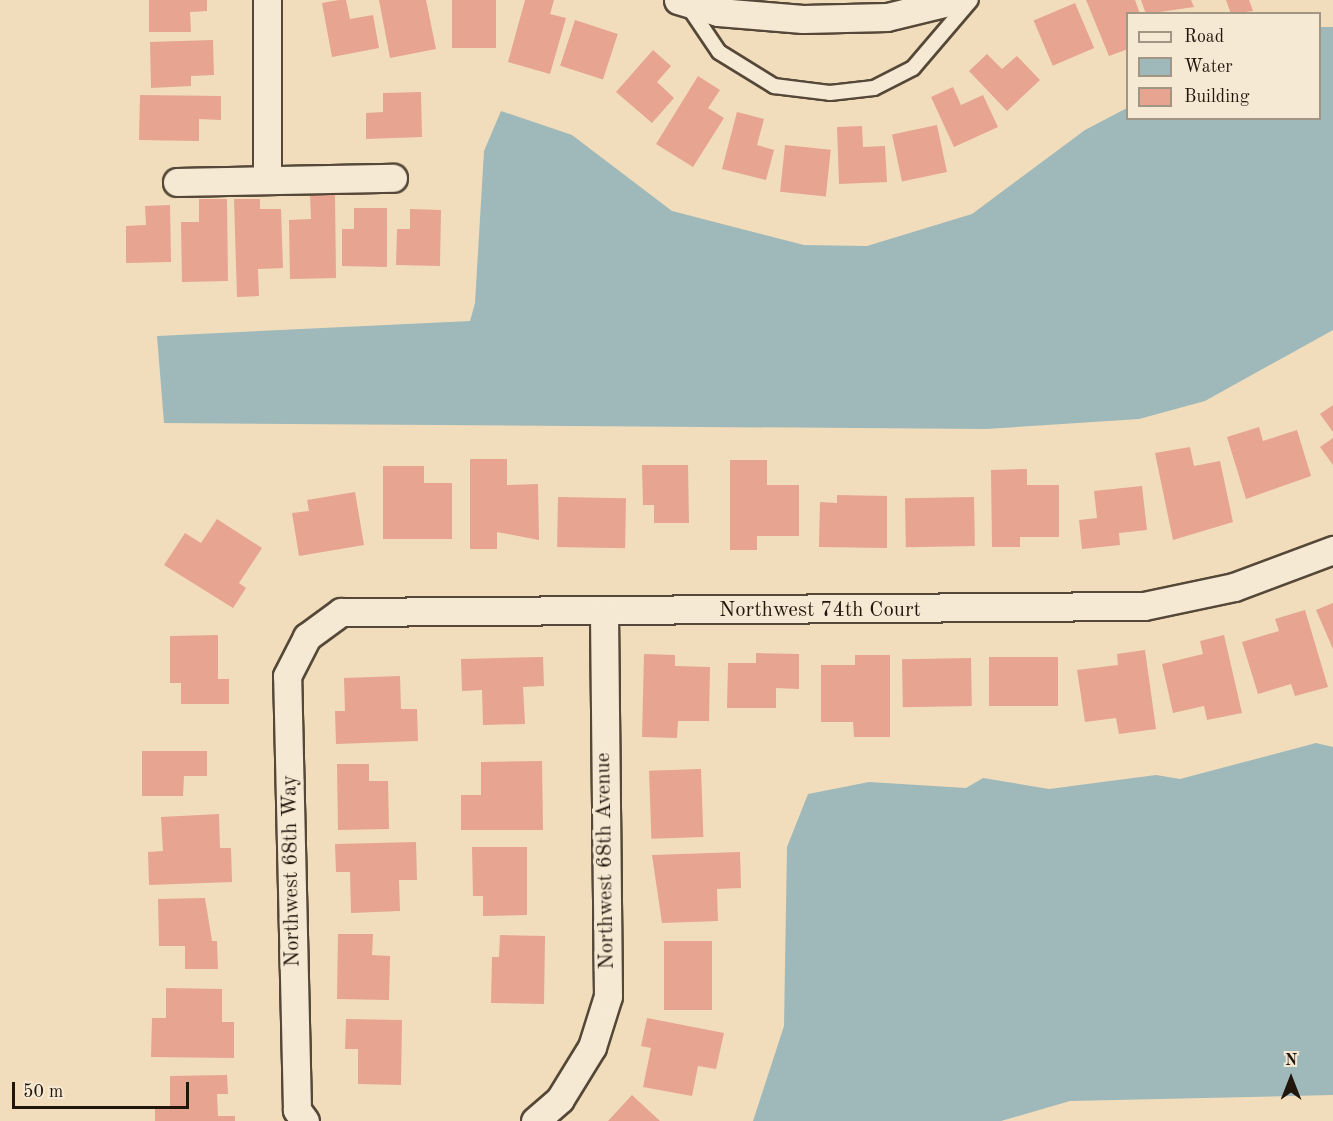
<!DOCTYPE html>
<html>
<head>
<meta charset="utf-8">
<style>
	body { margin:0 }
	#map { position:relative; width:1333px; height:1121px; overflow:hidden; background:#f1ddbb; font-family:"Old Standard TT",serif }
	div>[style] { position:absolute }
	.water>* { inset:0; background:#9fb9bb }
	.building>* { inset:0; background:#e6a491; transform-origin:0 0 }
	.roads { filter:drop-shadow(2px 0 #554838) drop-shadow(-2px 0 #554838) drop-shadow(0 2px #554838) drop-shadow(0 -2px #554838) }
	.lane>* { height:14px; margin:-7px; padding:0 7px; transform-origin:7px; border-radius:7px; background:#f6e9d3 }
	.street>* { height:27px; margin:-13.5px; padding:0 13.5px; transform-origin:13.5px; border-radius:13.5px; background:#f6e9d3 }
	span { translate:-50% -50%; white-space:nowrap; text-align:center; line-height:1.15; -webkit-text-stroke:6px #f6e9d3; paint-order:stroke }
	.street-label { font-size:21px; color:#21160c }
	.legend { position:absolute; left:1126px; top:12px; width:195px; height:108px; box-sizing:border-box; background:#f6e9d3; border:2px solid #a19583; margin:0; padding:8px 10px; list-style:none; font-size:18px; color:#21160c }
	.legend li { display:flex; align-items:center; gap:12px; height:30px }
	.legend b { width:30px; border:2px solid #a19583 }
	.north { position:absolute; left:1261px; top:1049px; width:60px; height:60px; -webkit-text-stroke:4px #f6e9d3; paint-order:stroke; rotate:0deg; font-size:16px; font-weight:700; line-height:24px; text-align:center; color:#21160c }
	.north::after { content:''; display:block; margin:auto; width:21px; height:27px; background:#21160c; clip-path:polygon(50% 0,100% 100%,50% 72%,0 100%) }
	.scale { position:absolute; left:12px; top:1082px; width:177px; height:27px; box-sizing:border-box; border:3px solid #21160c; border-top:0; padding-left:8px; font-size:18px; line-height:21px; white-space:nowrap; color:#21160c; -webkit-text-stroke:4px #f6e9d3; paint-order:stroke }
</style>
</head>
<body>
<div id="map">
	<div class="water">
		<div style="clip-path:polygon(1320px 27px,1333px 27px,1333px 330px,1205px 401px,1139px 419px,986px 429px,164px 423px,157px 336px,470px 321px,475px 303px,484px 151px,501px 111px,572px 135px,672px 211px,804px 245px,867px 246px,972px 214px,1085px 130px,1127px 108px,1128px 118px,1320px 118px)"></div>
		<div style="clip-path:polygon(1316px 743px,1333px 747px,1333px 1095px,1070px 1101px,1001px 1121px,753px 1121px,784px 1026px,787px 847px,808px 794px,869px 782px,966px 788px,983px 778px,1049px 789px,1156px 775px,1180px 779px)"></div>
	</div>
	<div class="building">
		<div style="clip-path:polygon(149px 0,207px 0,207px 11px,190px 12px,191px 32px,149px 32px)"></div>
		<div style="clip-path:polygon(339px 0,346px 0,350px 19px,373px 15px,379px 48px,332px 57px,322px 3px)"></div>
		<div style="clip-path:polygon(379px 0,426px 0,436px 49px,390px 58px)"></div>
		<div style="left:452px;top:0;width:44px;height:48px"></div>
		<div style="clip-path:polygon(525px 0,554px 0,550px 14px,566px 18px,550px 74px,508px 62px)"></div>
		<div style="clip-path:polygon(1086px 0,1135px 0,1140px 14px,1128px 14px,1128px 49px,1109px 56px)"></div>
		<div style="clip-path:polygon(1141px 0,1191px 0,1194px 7px,1146px 14px)"></div>
		<div style="clip-path:polygon(1226px 0,1249px 0,1253px 11px,1231px 14px)"></div>
		<div style="left:1075px;top:3px;width:49px;height:45px;rotate:67deg"></div>
		<div style="left:575px;top:20px;width:45px;height:48px;rotate:18deg"></div>
		<div style="clip-path:polygon(213px 40px,214px 75px,191px 76px,191px 86px,151px 88px,150px 42px)"></div>
		<div style="clip-path:polygon(653px 50px,671px 66px,657px 82px,674px 98px,652px 123px,616px 92px)"></div>
		<div style="clip-path:polygon(987px 54px,1002px 69px,1017px 56px,1040px 80px,1007px 111px,969px 71px)"></div>
		<div style="clip-path:polygon(698px 76px,720px 90px,708px 108px,724px 118px,693px 167px,656px 144px)"></div>
		<div style="clip-path:polygon(953px 87px,961px 105px,983px 95px,998px 127px,954px 147px,931px 97px)"></div>
		<div style="clip-path:polygon(421px 92px,422px 137px,366px 139px,366px 113px,383px 112px,383px 93px)"></div>
		<div style="clip-path:polygon(140px 95px,221px 96px,221px 120px,199px 119px,199px 141px,139px 140px)"></div>
		<div style="clip-path:polygon(737px 112px,764px 119px,757px 145px,774px 150px,766px 180px,722px 169px)"></div>
		<div style="left:937px;top:125px;width:48px;height:46px;rotate:78deg"></div>
		<div style="clip-path:polygon(862px 126px,863px 147px,885px 146px,887px 182px,839px 184px,837px 127px)"></div>
		<div style="left:785px;top:145px;width:46px;height:47px;rotate:6deg"></div>
		<div style="clip-path:polygon(310px 194px,335px 194px,336px 278px,290px 279px,289px 220px,311px 219px)"></div>
		<div style="clip-path:polygon(199px 199px,227px 199px,228px 281px,182px 282px,181px 222px,199px 222px)"></div>
		<div style="clip-path:polygon(234px 199px,260px 199px,260px 209px,281px 209px,283px 268px,258px 269px,259px 296px,237px 297px)"></div>
		<div style="clip-path:polygon(170px 205px,171px 262px,126px 263px,126px 226px,146px 225px,145px 206px)"></div>
		<div style="clip-path:polygon(354px 208px,387px 208px,387px 267px,342px 266px,342px 229px,354px 229px)"></div>
		<div style="clip-path:polygon(410px 209px,441px 210px,440px 266px,396px 265px,397px 229px,410px 229px)"></div>
		<div style="clip-path:polygon(1333px 405px,1333px 432px,1320px 414px)"></div>
		<div style="clip-path:polygon(1259px 427px,1263px 441px,1297px 430px,1311px 476px,1246px 499px,1227px 437px)"></div>
		<div style="clip-path:polygon(1333px 438px,1333px 465px,1320px 447px)"></div>
		<div style="clip-path:polygon(1190px 447px,1194px 466px,1220px 461px,1233px 522px,1173px 540px,1155px 453px)"></div>
		<div style="clip-path:polygon(470px 459px,507px 459px,507px 485px,538px 484px,539px 540px,497px 532px,497px 549px,470px 549px)"></div>
		<div style="clip-path:polygon(730px 460px,767px 460px,767px 485px,799px 485px,799px 536px,757px 536px,757px 550px,730px 550px)"></div>
		<div style="clip-path:polygon(642px 465px,688px 465px,689px 523px,654px 523px,654px 505px,643px 505px)"></div>
		<div style="clip-path:polygon(383px 466px,424px 466px,424px 483px,452px 483px,452px 539px,383px 539px)"></div>
		<div style="clip-path:polygon(1027px 469px,1027px 485px,1059px 485px,1059px 537px,1020px 537px,1020px 547px,992px 547px,991px 470px)"></div>
		<div style="clip-path:polygon(1142px 486px,1147px 530px,1119px 533px,1120px 545px,1082px 549px,1079px 520px,1097px 518px,1094px 491px)"></div>
		<div style="clip-path:polygon(355px 492px,364px 545px,299px 556px,292px 513px,309px 511px,307px 500px)"></div>
		<div style="clip-path:polygon(837px 495px,887px 496px,887px 548px,819px 547px,820px 502px,837px 503px)"></div>
		<div style="left:558px;top:497px;width:68px;height:50px;rotate:1deg"></div>
		<div style="left:974px;top:497px;width:49px;height:69px;rotate:89deg"></div>
		<div style="clip-path:polygon(217px 519px,262px 548px,239px 583px,246px 588px,233px 608px,164px 565px,185px 533px,201px 543px)"></div>
		<div style="clip-path:polygon(1333px 603px,1333px 649px,1316px 610px)"></div>
		<div style="clip-path:polygon(1305px 610px,1328px 687px,1295px 696px,1291px 684px,1258px 694px,1242px 642px,1279px 631px,1275px 619px)"></div>
		<div style="clip-path:polygon(218px 635px,218px 679px,229px 679px,229px 704px,181px 704px,181px 683px,170px 683px,170px 636px)"></div>
		<div style="clip-path:polygon(1224px 635px,1242px 713px,1207px 720px,1204px 706px,1173px 713px,1162px 664px,1203px 654px,1200px 641px)"></div>
		<div style="clip-path:polygon(1145px 650px,1156px 729px,1119px 734px,1116px 718px,1085px 722px,1077px 670px,1118px 665px,1117px 654px)"></div>
		<div style="clip-path:polygon(756px 653px,799px 654px,799px 689px,776px 688px,776px 708px,727px 708px,728px 663px,756px 663px)"></div>
		<div style="clip-path:polygon(644px 654px,675px 655px,675px 666px,710px 667px,709px 721px,678px 721px,677px 738px,642px 737px)"></div>
		<div style="clip-path:polygon(855px 655px,890px 655px,890px 737px,854px 737px,853px 722px,821px 722px,821px 665px,855px 665px)"></div>
		<div style="clip-path:polygon(543px 657px,544px 686px,523px 687px,525px 724px,483px 725px,482px 690px,462px 691px,461px 659px)"></div>
		<div style="left:1058px;top:657px;width:49px;height:69px;rotate:90deg"></div>
		<div style="left:971px;top:658px;width:48px;height:69px;rotate:89deg"></div>
		<div style="clip-path:polygon(400px 676px,401px 709px,417px 709px,418px 741px,336px 744px,335px 711px,345px 711px,344px 678px)"></div>
		<div style="clip-path:polygon(142px 751px,207px 751px,207px 776px,184px 776px,183px 796px,142px 796px)"></div>
		<div style="clip-path:polygon(542px 761px,543px 830px,461px 830px,461px 795px,481px 795px,481px 762px)"></div>
		<div style="clip-path:polygon(337px 764px,369px 764px,369px 781px,388px 781px,389px 829px,338px 830px)"></div>
		<div style="left:701px;top:769px;width:68px;height:52px;rotate:88deg"></div>
		<div style="clip-path:polygon(219px 814px,220px 848px,231px 848px,232px 882px,149px 885px,148px 852px,163px 851px,161px 817px)"></div>
		<div style="clip-path:polygon(416px 842px,417px 880px,399px 880px,400px 911px,351px 913px,350px 872px,336px 872px,335px 844px)"></div>
		<div style="clip-path:polygon(472px 847px,527px 847px,527px 915px,483px 916px,483px 896px,473px 896px)"></div>
		<div style="clip-path:polygon(740px 852px,741px 888px,717px 889px,718px 921px,662px 923px,652px 855px)"></div>
		<div style="clip-path:polygon(205px 898px,212px 941px,217px 941px,218px 969px,185px 969px,185px 946px,159px 946px,158px 899px)"></div>
		<div style="clip-path:polygon(338px 934px,373px 934px,372px 955px,390px 956px,389px 1000px,337px 999px)"></div>
		<div style="clip-path:polygon(500px 935px,545px 936px,544px 1004px,491px 1003px,492px 957px,499px 957px)"></div>
		<div style="left:664px;top:941px;width:48px;height:69px"></div>
		<div style="clip-path:polygon(166px 988px,222px 989px,222px 1022px,234px 1022px,234px 1058px,151px 1057px,152px 1018px,166px 1018px)"></div>
		<div style="clip-path:polygon(647px 1018px,724px 1033px,716px 1069px,698px 1066px,692px 1096px,643px 1087px,651px 1048px,641px 1046px)"></div>
		<div style="clip-path:polygon(346px 1019px,402px 1020px,401px 1085px,358px 1084px,358px 1049px,345px 1049px)"></div>
		<div style="clip-path:polygon(227px 1075px,228px 1094px,217px 1094px,218px 1116px,235px 1116px,235px 1121px,155px 1121px,155px 1109px,170px 1108px,170px 1076px)"></div>
		<div style="clip-path:polygon(632px 1095px,660px 1121px,608px 1121px)"></div>
	</div>
	<div class="roads">
		<div class="lane">
			<div style="left:688px;top:6px;width:55px;rotate:56deg"></div>
			<div style="left:719px;top:52px;width:65px;rotate:31.7deg"></div>
			<div style="left:774px;top:86px;width:56px;rotate:7.1deg"></div>
			<div style="left:830px;top:93px;width:44px;rotate:-6.5deg"></div>
			<div style="left:874px;top:88px;width:44px;rotate:-27.1deg"></div>
			<div style="left:913px;top:68px;width:89px;rotate:-49.5deg"></div>
		</div>
		<div class="street">
			<div style="left:267px;top:0;width:178px;rotate:90deg"></div>
			<div style="left:678px;top:0;width:42px;rotate:16.7deg"></div>
			<div style="left:718px;top:12px;width:85px;rotate:4.7deg"></div>
			<div style="left:803px;top:19px;width:84px;rotate:-1.4deg"></div>
			<div style="left:887px;top:17px;width:71px;rotate:-13.8deg"></div>
			<div style="left:177px;top:182px;width:216px;rotate:-1.1deg"></div>
			<div style="left:305px;top:1121px;width:14px;rotate:-126deg"></div>
			<div style="left:297px;top:1110px;width:434px;rotate:-91.3deg"></div>
			<div style="left:287px;top:676px;width:44px;rotate:-62.9deg"></div>
			<div style="left:307px;top:637px;width:42px;rotate:-36.3deg"></div>
			<div style="left:341px;top:612px;width:803px;rotate:-0.43deg"></div>
			<div style="left:1144px;top:606px;width:92px;rotate:-11.9deg"></div>
			<div style="left:1234px;top:587px;width:106px;rotate:-20.5deg"></div>
			<div style="left:535px;top:1121px;width:33px;rotate:-41deg"></div>
			<div style="left:560px;top:1099px;width:61px;rotate:-58.4deg"></div>
			<div style="left:592px;top:1047px;width:53px;rotate:-72.6deg"></div>
			<div style="left:608px;top:996px;width:384px;rotate:-90.6deg"></div>
		</div>
	</div>
	<div class="street-label">
		<span style="left:820px;top:611px">Northwest 74th Court</span>
		<span style="left:606px;top:861px;rotate:-91deg">Northwest 68th Avenue</span>
		<span style="left:292px;top:871px;rotate:-91deg">Northwest 68th Way</span>
	</div>
	<ul class="legend">
	<li><b style="height:8px;background:#f6e9d3"></b>Road</li>
	<li><b style="height:16px;background:#9fb9bb"></b>Water</li>
	<li><b style="height:16px;background:#e6a491"></b>Building</li>
	</ul>
	<div class="north">N</div>
	<div class="scale">50 m</div>
</div>
</body>
</html>
